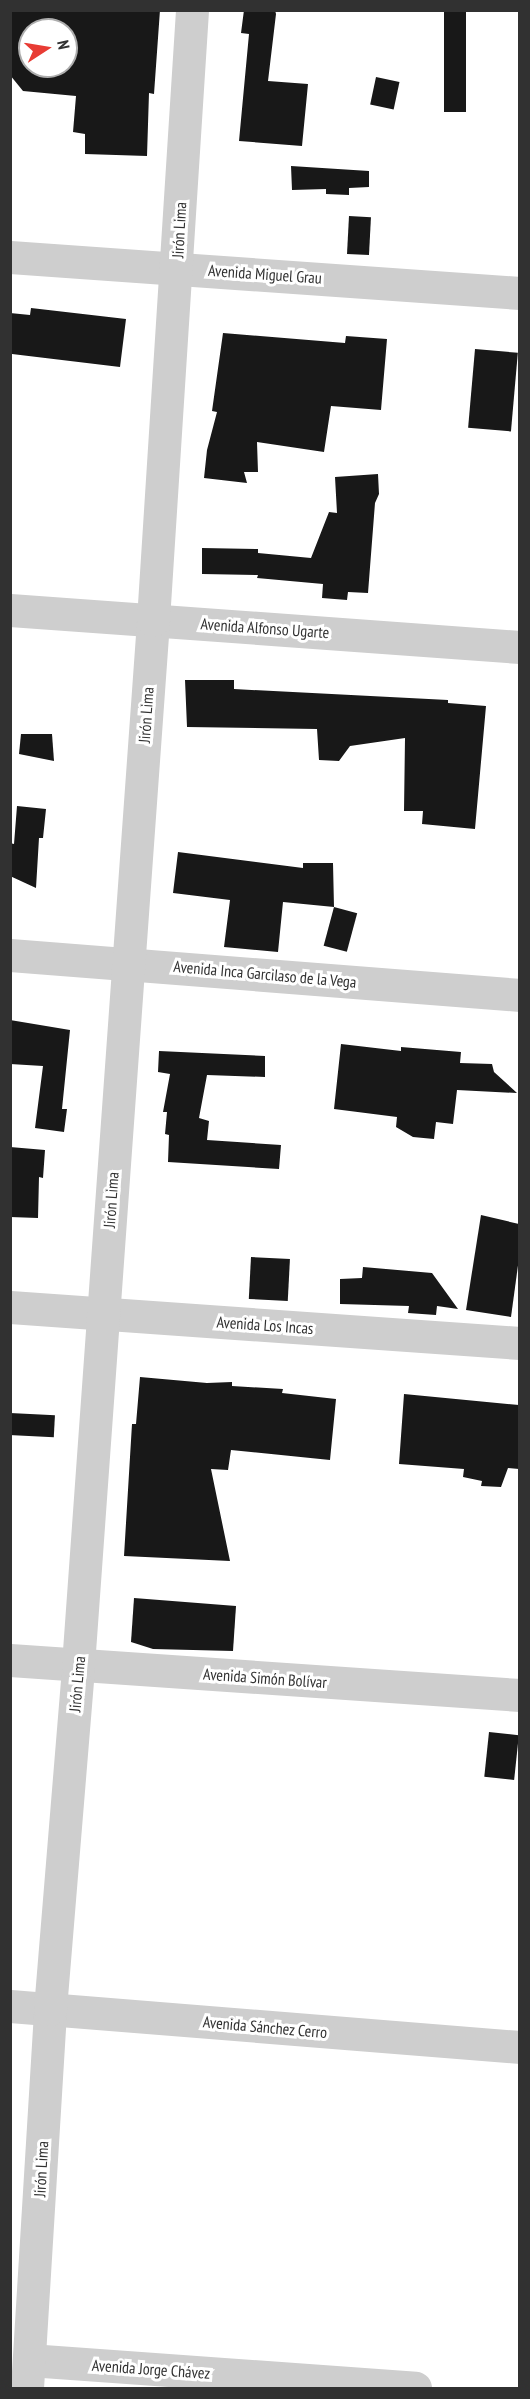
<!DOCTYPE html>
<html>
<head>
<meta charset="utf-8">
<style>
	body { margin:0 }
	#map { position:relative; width:530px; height:2399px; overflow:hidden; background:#fff; font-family:"PT Sans Narrow",sans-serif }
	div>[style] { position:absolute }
	.building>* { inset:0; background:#181818; transform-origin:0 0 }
	.minor>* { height:33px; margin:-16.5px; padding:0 16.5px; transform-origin:16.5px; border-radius:16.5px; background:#cecece }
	span { translate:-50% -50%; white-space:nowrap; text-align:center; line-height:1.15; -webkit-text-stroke:6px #fff; paint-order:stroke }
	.street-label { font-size:16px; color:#313131 }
	.frame { position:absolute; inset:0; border:12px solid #313131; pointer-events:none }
	.north { position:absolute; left:18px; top:18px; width:60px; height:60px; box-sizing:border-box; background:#fff; border:2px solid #adadad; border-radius:50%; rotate:78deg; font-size:16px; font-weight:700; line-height:24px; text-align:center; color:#313131 }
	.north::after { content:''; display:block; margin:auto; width:21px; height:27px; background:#e83c34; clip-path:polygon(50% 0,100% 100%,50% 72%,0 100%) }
</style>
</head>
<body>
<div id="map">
	<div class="building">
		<div style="clip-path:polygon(evenodd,10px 10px,160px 10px,154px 94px,149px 93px,147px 156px,85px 154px,85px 134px,73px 132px,76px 96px,23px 91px,10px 75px,10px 10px,30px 30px,66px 30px,66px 66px,30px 66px,30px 30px)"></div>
		<div style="clip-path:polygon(244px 10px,275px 10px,276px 14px,268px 81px,308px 84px,302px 146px,239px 141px,249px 34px,241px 33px)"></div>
		<div style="left:444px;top:10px;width:22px;height:102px"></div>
		<div style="left:376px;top:77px;width:24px;height:28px;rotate:12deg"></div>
		<div style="clip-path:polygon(291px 166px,369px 171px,369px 187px,349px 188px,349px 195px,326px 194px,326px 189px,292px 190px)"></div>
		<div style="left:349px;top:216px;width:22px;height:38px;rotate:3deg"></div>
		<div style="clip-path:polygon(31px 308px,126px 319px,120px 367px,12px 354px,10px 313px,30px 315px)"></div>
		<div style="clip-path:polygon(223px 333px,345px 343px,346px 336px,387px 339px,381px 410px,331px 406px,324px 452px,257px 442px,258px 472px,244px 472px,247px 483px,204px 478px,207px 450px,217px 412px,212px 411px)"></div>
		<div style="left:475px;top:349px;width:43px;height:79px;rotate:5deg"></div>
		<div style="clip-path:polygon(378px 474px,379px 494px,375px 503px,368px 593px,348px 592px,347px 600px,322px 598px,323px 584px,257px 578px,258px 575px,202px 574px,202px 548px,258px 549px,258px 553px,311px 558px,329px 512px,337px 513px,335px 477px)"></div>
		<div style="clip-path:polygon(185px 680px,234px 680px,234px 689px,448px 700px,448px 703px,486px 706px,475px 829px,422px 824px,423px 811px,404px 811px,405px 738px,350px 746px,339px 761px,319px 760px,317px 729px,187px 727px)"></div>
		<div style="clip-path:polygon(21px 734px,52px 734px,54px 761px,19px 754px)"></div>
		<div style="clip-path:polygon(17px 806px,46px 809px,43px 838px,39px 838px,36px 888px,10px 876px,10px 843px,14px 844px)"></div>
		<div style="clip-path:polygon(178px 852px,303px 868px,303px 863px,333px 863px,334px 907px,283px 902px,278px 952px,224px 947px,230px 900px,173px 893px)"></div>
		<div style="left:334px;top:907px;width:24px;height:40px;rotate:15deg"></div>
		<div style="clip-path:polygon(10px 1020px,70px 1030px,62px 1109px,67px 1109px,64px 1132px,35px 1128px,43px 1066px,10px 1064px)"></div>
		<div style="clip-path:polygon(341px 1044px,401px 1051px,401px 1047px,461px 1052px,460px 1063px,492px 1064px,494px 1072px,517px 1093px,457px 1090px,453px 1124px,436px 1122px,434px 1139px,413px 1137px,396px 1127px,397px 1117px,334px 1109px)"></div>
		<div style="clip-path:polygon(159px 1051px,265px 1056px,265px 1077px,207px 1075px,199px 1118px,209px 1121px,207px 1140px,281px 1145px,279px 1169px,168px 1162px,169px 1135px,165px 1134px,167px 1112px,163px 1112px,170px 1074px,158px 1072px)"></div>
		<div style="clip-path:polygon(10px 1147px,45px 1150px,43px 1178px,39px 1177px,38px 1218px,10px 1217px)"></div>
		<div style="clip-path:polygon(481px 1215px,519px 1224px,519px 1258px,511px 1317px,466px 1310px)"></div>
		<div style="left:251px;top:1257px;width:39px;height:42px;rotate:3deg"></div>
		<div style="clip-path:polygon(363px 1267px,432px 1273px,458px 1309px,437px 1306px,436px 1315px,408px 1313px,409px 1306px,340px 1304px,340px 1279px,362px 1278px)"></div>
		<div style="clip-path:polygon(140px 1377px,207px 1383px,232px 1382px,232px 1386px,283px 1389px,282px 1393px,336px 1399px,330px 1460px,231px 1450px,228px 1470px,211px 1469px,230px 1561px,124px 1556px,132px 1424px,136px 1424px)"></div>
		<div style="clip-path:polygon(404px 1394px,519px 1405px,519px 1469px,508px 1468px,501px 1487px,481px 1486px,482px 1481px,463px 1477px,464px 1469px,399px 1464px)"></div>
		<div style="left:10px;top:1413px;width:45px;height:22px;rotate:3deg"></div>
		<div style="clip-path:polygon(134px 1598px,236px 1606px,233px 1651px,153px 1649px,131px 1642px)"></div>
		<div style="left:489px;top:1732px;width:30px;height:45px;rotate:6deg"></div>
	</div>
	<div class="minor">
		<div style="left:10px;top:257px;width:511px;rotate:4.04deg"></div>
		<div style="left:10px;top:610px;width:511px;rotate:4.15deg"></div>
		<div style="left:10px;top:955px;width:512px;rotate:4.48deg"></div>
		<div style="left:10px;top:1307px;width:511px;rotate:4.04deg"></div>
		<div style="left:10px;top:1660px;width:511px;rotate:3.93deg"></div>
		<div style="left:10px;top:2006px;width:512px;rotate:4.6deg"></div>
		<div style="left:29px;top:2360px;width:387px;rotate:4.1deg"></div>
		<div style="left:27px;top:2388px;width:380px;rotate:-86.5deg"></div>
		<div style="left:50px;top:2009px;width:345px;rotate:-85.3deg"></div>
		<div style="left:78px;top:1665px;width:1048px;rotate:-85.89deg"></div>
		<div style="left:153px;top:620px;width:611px;rotate:-86.34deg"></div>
	</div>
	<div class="street-label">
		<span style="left:179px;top:230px;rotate:-87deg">Jirón Lima</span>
		<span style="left:265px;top:274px;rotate:4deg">Avenida Miguel Grau</span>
		<span style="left:265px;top:628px;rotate:4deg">Avenida Alfonso Ugarte</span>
		<span style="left:146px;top:715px;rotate:-86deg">Jirón Lima</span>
		<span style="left:265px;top:974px;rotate:5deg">Avenida Inca Garcilaso de la Vega</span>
		<span style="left:111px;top:1200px;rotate:-86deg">Jirón Lima</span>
		<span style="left:265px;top:1325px;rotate:4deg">Avenida Los Incas</span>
		<span style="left:265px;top:1678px;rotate:4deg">Avenida Simón Bolívar</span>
		<span style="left:77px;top:1684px;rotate:-85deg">Jirón Lima</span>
		<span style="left:265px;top:2027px;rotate:5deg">Avenida Sánchez Cerro</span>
		<span style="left:41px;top:2169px;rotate:-87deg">Jirón Lima</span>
		<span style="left:151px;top:2369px;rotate:4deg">Avenida Jorge Chávez</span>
	</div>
	<div class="frame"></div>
	<div class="north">N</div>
</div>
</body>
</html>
